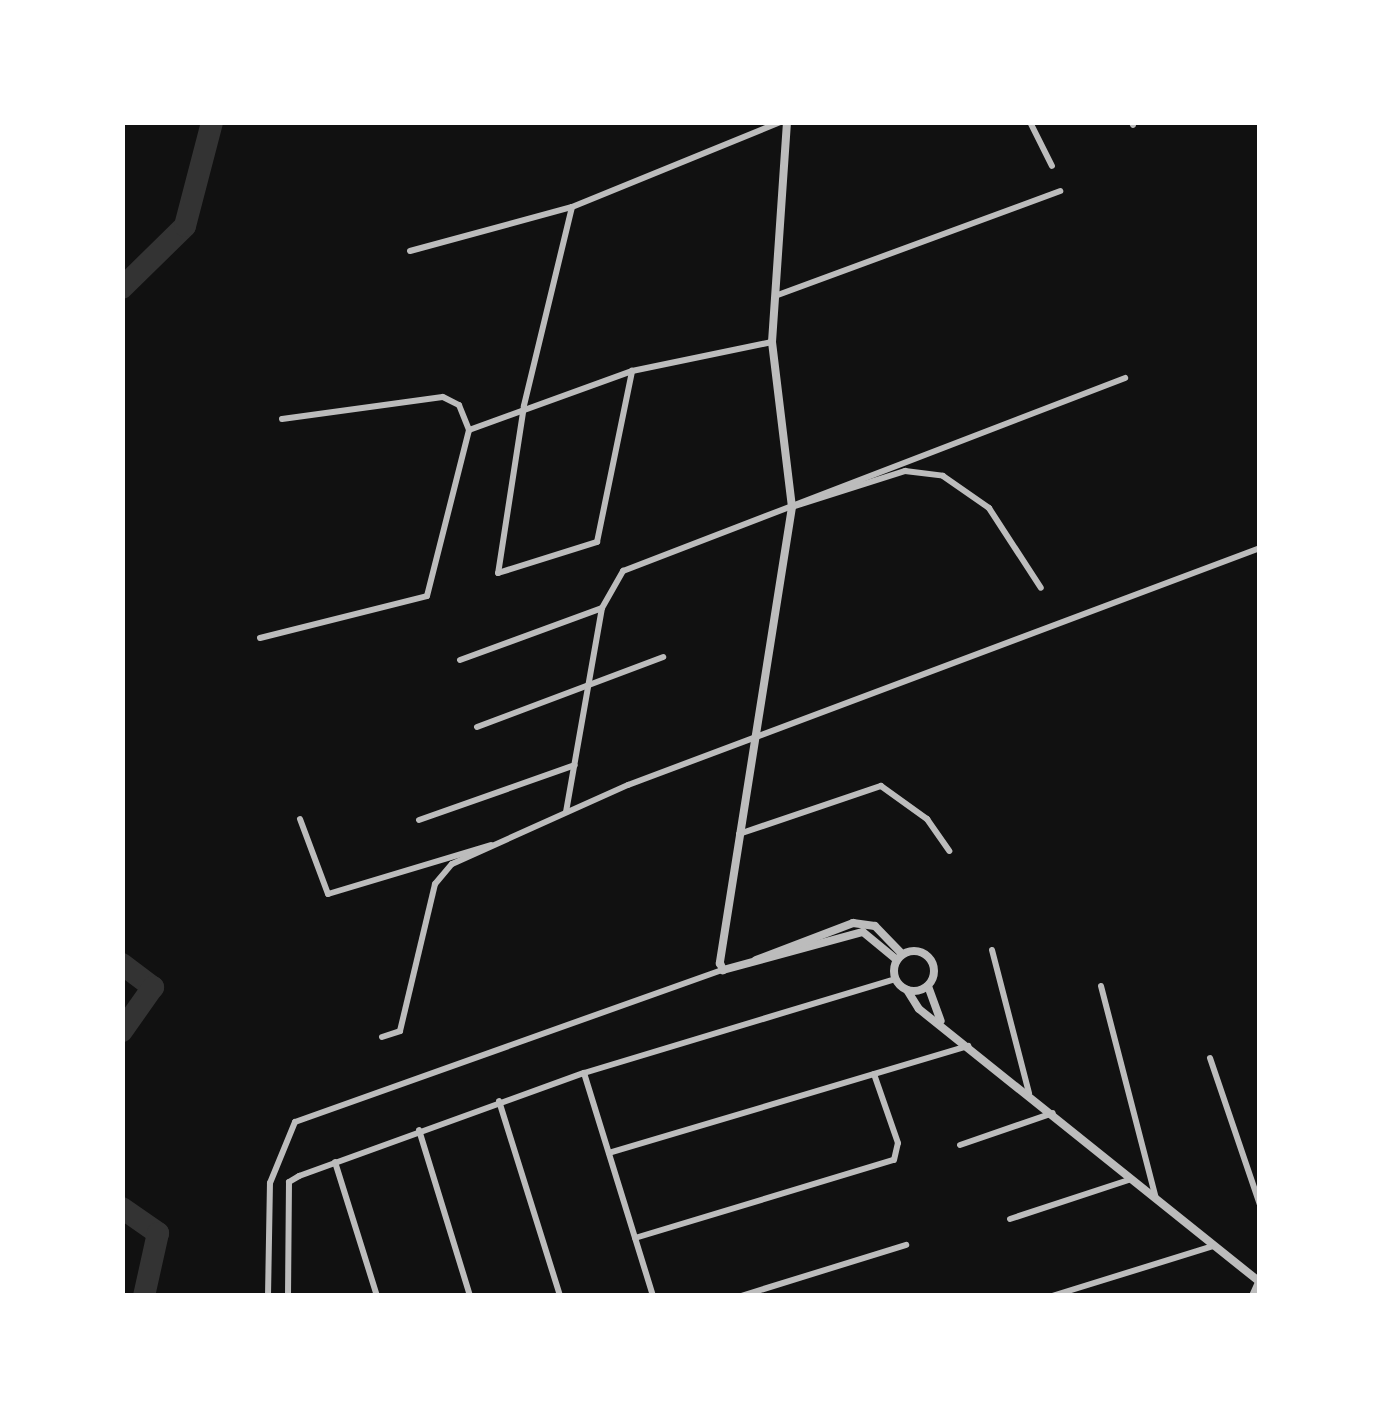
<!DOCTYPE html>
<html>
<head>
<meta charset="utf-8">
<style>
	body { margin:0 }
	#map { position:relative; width:1382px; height:1418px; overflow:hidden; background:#111; font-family:Raleway,sans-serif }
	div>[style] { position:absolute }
	.river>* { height:22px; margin:-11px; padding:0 11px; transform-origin:11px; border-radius:11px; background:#333 }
	.minor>* { height:6px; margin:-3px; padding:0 3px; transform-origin:3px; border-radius:3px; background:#bcbcbc }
	.tertiary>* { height:8px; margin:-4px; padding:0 4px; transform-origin:4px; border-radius:4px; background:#bcbcbc }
	.tertiary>.ring { margin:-4px; padding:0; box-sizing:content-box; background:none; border:8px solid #bcbcbc; border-radius:50% }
	span { translate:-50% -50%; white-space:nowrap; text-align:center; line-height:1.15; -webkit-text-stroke:10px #fff; paint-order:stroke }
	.frame { position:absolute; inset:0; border:125px solid #fff; pointer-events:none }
</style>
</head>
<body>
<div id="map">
	<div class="river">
		<div style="left:122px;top:288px;width:88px;rotate:-44.5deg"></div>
		<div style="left:185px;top:226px;width:107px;rotate:-75.4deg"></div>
		<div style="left:122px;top:964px;width:39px;rotate:37deg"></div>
		<div style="left:153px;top:987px;width:54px;rotate:125.2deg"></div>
		<div style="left:122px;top:1208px;width:44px;rotate:34.8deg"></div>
		<div style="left:158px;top:1233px;width:65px;rotate:102.5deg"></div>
	</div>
	<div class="minor">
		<div style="left:1030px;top:122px;width:49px;rotate:63.4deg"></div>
		<div style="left:1132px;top:122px;width:3px;rotate:72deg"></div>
		<div style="left:572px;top:207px;width:205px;rotate:103.6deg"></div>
		<div style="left:524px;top:406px;width:169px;rotate:98.8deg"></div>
		<div style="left:498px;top:573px;width:104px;rotate:-17.4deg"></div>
		<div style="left:597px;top:542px;width:175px;rotate:-78.4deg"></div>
		<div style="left:410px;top:251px;width:168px;rotate:-15.2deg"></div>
		<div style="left:572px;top:207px;width:225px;rotate:-22.2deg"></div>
		<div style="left:775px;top:296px;width:304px;rotate:-20.2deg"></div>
		<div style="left:282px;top:419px;width:162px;rotate:-7.8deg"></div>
		<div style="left:443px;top:397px;width:18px;rotate:27deg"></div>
		<div style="left:459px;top:405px;width:27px;rotate:68deg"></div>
		<div style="left:792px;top:507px;width:119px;rotate:-17.7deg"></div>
		<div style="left:905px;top:471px;width:38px;rotate:7deg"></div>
		<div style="left:943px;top:476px;width:56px;rotate:34.8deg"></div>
		<div style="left:989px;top:508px;width:95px;rotate:57deg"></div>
		<div style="left:260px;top:638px;width:172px;rotate:-14.1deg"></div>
		<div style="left:427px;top:596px;width:171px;rotate:-75.8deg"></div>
		<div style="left:469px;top:430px;width:173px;rotate:-19.9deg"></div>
		<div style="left:632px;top:371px;width:143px;rotate:-11.7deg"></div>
		<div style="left:460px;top:660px;width:151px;rotate:-20.1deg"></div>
		<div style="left:477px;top:727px;width:199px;rotate:-20.6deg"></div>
		<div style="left:566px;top:812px;width:207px;rotate:-80deg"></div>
		<div style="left:602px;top:608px;width:43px;rotate:-60.4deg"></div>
		<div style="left:623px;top:571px;width:538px;rotate:-21.03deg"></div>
		<div style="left:300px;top:819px;width:80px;rotate:69.5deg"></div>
		<div style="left:328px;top:894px;width:170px;rotate:-16.7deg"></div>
		<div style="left:419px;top:820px;width:165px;rotate:-19.4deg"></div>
		<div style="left:739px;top:834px;width:150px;rotate:-18.7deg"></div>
		<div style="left:881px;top:786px;width:57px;rotate:35.7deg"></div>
		<div style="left:927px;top:819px;width:39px;rotate:55deg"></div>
		<div style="left:992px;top:950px;width:148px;rotate:75.5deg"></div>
		<div style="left:1101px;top:986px;width:219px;rotate:75.5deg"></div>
		<div style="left:382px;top:1037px;width:19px;rotate:-18deg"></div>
		<div style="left:400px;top:1031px;width:151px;rotate:-76.6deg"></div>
		<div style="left:435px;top:884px;width:26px;rotate:-50deg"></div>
		<div style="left:452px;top:864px;width:193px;rotate:-24.2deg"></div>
		<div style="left:628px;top:785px;width:675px;rotate:-20.56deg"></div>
		<div style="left:1210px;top:1058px;width:155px;rotate:71.2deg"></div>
		<div style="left:584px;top:1073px;width:233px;rotate:72.8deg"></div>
		<div style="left:499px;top:1101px;width:204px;rotate:72.6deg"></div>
		<div style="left:419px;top:1130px;width:174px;rotate:72.9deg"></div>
		<div style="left:960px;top:1145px;width:98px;rotate:-19deg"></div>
		<div style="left:609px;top:1153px;width:375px;rotate:-16.6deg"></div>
		<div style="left:335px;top:1162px;width:140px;rotate:72.6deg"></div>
		<div style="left:1010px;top:1219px;width:128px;rotate:-18.2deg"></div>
		<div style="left:635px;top:1238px;width:270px;rotate:-16.8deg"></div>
		<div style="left:894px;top:1160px;width:17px;rotate:-77deg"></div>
		<div style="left:898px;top:1143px;width:73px;rotate:-109.2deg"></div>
		<div style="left:268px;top:1296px;width:113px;rotate:-89deg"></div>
		<div style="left:270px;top:1183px;width:66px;rotate:-67.7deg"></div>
		<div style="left:295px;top:1122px;width:454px;rotate:-19.6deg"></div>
		<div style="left:288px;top:1296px;width:114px;rotate:-89.5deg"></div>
		<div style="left:289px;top:1182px;width:12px;rotate:-31deg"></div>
		<div style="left:299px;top:1176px;width:303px;rotate:-19.9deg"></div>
		<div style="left:584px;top:1073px;width:325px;rotate:-16.8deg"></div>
		<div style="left:741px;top:1296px;width:173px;rotate:-17.2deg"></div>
		<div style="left:1052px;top:1296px;width:170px;rotate:-17.2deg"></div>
	</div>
	<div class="tertiary">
		<div style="left:787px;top:122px;width:221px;rotate:93.9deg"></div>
		<div style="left:772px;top:342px;width:166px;rotate:83.1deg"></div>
		<div style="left:792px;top:507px;width:462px;rotate:99deg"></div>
		<div style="left:720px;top:963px;width:8px;rotate:67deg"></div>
		<div style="left:723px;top:970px;width:145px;rotate:-15.2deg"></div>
		<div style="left:863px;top:932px;width:44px;rotate:39.5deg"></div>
		<div class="ring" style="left:894px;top:951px;width:32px;height:32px"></div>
		<div style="left:756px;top:960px;width:104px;rotate:-20.9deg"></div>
		<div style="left:853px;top:923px;width:22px;rotate:8deg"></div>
		<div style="left:875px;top:926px;width:39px;rotate:46deg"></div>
		<div style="left:928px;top:986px;width:37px;rotate:70deg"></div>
		<div style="left:907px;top:990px;width:22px;rotate:58deg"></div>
		<div style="left:919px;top:1009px;width:435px;rotate:38.7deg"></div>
		<div style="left:1253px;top:1296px;width:17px;rotate:-66deg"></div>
	</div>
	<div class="frame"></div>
</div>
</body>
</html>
